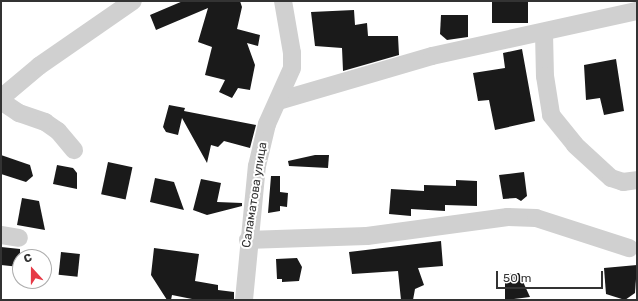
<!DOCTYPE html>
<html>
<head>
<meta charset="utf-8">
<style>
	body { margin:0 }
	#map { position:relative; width:638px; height:301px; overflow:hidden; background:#fff; font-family:Rubik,sans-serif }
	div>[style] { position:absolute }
	.building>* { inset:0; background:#1a1a1a; transform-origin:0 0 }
	.minor>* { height:18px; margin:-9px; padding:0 9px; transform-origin:9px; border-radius:9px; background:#d0d0d0 }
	span { translate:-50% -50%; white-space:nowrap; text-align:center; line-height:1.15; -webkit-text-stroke:4px #fff; paint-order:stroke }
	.street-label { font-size:12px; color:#333 }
	.frame { position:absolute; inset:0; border:2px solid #333; pointer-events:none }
	.north { position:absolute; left:12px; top:249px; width:40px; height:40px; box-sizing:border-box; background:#fff; border:1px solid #adadad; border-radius:50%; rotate:339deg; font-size:11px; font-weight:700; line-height:16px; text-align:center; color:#333 }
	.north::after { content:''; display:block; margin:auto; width:14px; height:18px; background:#e63946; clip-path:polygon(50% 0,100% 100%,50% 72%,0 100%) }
	.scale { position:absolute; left:496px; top:271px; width:107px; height:18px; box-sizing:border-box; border:2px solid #333; border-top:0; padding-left:5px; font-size:12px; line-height:14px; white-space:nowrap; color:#333; -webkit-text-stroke:3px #fff; paint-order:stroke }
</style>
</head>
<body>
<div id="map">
	<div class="building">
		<div style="clip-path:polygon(183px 1px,240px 1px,242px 7px,237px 29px,260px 35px,258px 46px,247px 43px,255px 65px,250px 90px,238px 88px,232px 98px,219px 92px,225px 80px,205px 75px,212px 47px,198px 42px,208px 8px,156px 30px,150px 15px)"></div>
		<div style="left:492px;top:1px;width:36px;height:22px"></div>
		<div style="clip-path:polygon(354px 10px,355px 25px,367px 23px,368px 36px,398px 36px,399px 55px,343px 71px,342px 48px,315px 46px,311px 12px)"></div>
		<div style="clip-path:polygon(441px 15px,468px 15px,468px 37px,447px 40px,440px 34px)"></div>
		<div style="clip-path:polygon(522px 49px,535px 121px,495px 130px,489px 100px,478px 101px,473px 73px,505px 68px,503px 53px)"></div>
		<div style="clip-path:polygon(616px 59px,624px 111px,604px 115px,600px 98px,586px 100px,584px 65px)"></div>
		<div style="clip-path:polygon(169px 105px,185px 108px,184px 111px,256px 125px,250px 148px,224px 141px,218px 147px,211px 145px,207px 163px,182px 118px,178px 135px,166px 132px,163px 127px)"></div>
		<div style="clip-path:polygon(1px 155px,30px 165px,33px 176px,26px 182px,1px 174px)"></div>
		<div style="clip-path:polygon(315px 155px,329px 155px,328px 168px,289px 166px,288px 161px)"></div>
		<div style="left:108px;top:162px;width:25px;height:33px;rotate:12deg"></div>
		<div style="clip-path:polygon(57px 165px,73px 168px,77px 173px,77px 189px,53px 184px)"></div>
		<div style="clip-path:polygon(524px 172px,527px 196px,521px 201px,516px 198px,503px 199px,499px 175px)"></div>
		<div style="clip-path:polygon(271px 176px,280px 176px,280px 192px,288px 193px,287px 207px,280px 206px,280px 211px,268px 213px)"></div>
		<div style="clip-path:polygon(155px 178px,174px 182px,184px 210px,150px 202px)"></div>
		<div style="clip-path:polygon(201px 179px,221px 183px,217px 202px,242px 203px,242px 206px,207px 215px,193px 210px)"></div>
		<div style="clip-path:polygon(456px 180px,477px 181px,477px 206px,445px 205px,445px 211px,411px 209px,411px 216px,389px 214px,391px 189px,424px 191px,424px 185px,456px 186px)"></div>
		<div style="clip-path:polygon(22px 198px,39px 201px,45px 230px,17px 225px)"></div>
		<div style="clip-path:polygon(441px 241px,443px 266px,418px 268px,424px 285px,415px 289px,413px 300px,401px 300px,398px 271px,352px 274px,349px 252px)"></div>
		<div style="clip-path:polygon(1px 247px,20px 249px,20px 267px,1px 265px)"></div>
		<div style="clip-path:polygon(154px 248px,199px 254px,195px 281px,218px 285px,218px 290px,234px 292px,234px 300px,197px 300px,172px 295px,171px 300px,167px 300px,151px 275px)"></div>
		<div style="left:61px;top:252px;width:19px;height:23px;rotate:6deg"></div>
		<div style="clip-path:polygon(297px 258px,302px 267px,299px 281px,282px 282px,282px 279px,277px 279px,276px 259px)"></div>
		<div style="clip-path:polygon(637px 265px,635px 293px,625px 300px,606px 294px,604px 268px)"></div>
		<div style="clip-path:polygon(519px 273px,530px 297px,505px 300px,505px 274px)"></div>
	</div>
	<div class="minor">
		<div style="left:544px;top:33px;width:43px;rotate:88.7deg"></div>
		<div style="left:545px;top:76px;width:39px;rotate:81deg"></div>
		<div style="left:551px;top:115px;width:38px;rotate:51deg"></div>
		<div style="left:575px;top:145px;width:49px;rotate:42.5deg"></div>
		<div style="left:611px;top:178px;width:13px;rotate:18deg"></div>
		<div style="left:623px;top:182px;width:14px;rotate:-8deg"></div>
		<div style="left:1px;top:98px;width:50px;rotate:-40.1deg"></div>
		<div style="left:39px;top:66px;width:114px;rotate:-34.7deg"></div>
		<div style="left:1px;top:101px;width:22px;rotate:34deg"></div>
		<div style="left:19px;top:113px;width:28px;rotate:19deg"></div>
		<div style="left:45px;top:122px;width:16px;rotate:35deg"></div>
		<div style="left:58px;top:131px;width:25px;rotate:50deg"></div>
		<div style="left:278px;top:101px;width:160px;rotate:-16.3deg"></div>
		<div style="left:432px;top:56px;width:210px;rotate:-12.4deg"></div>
		<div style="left:1px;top:235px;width:18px;rotate:9deg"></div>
		<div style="left:248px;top:240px;width:119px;rotate:-1.9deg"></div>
		<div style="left:367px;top:236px;width:142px;rotate:-7.7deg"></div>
		<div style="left:508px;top:217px;width:28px;rotate:2deg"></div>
		<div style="left:536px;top:218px;width:98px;rotate:17.9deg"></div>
		<div style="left:244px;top:300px;width:135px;rotate:-84.5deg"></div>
		<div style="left:257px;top:166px;width:43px;rotate:-76.6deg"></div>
		<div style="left:267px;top:124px;width:61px;rotate:-65.9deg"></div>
		<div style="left:292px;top:68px;width:15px;rotate:-90deg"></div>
		<div style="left:292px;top:53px;width:53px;rotate:-99.8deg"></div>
	</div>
	<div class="street-label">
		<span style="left:255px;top:195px;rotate:-81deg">Саламатова улица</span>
	</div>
	<div class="frame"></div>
	<div class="north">С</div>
	<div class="scale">50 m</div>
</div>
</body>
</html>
